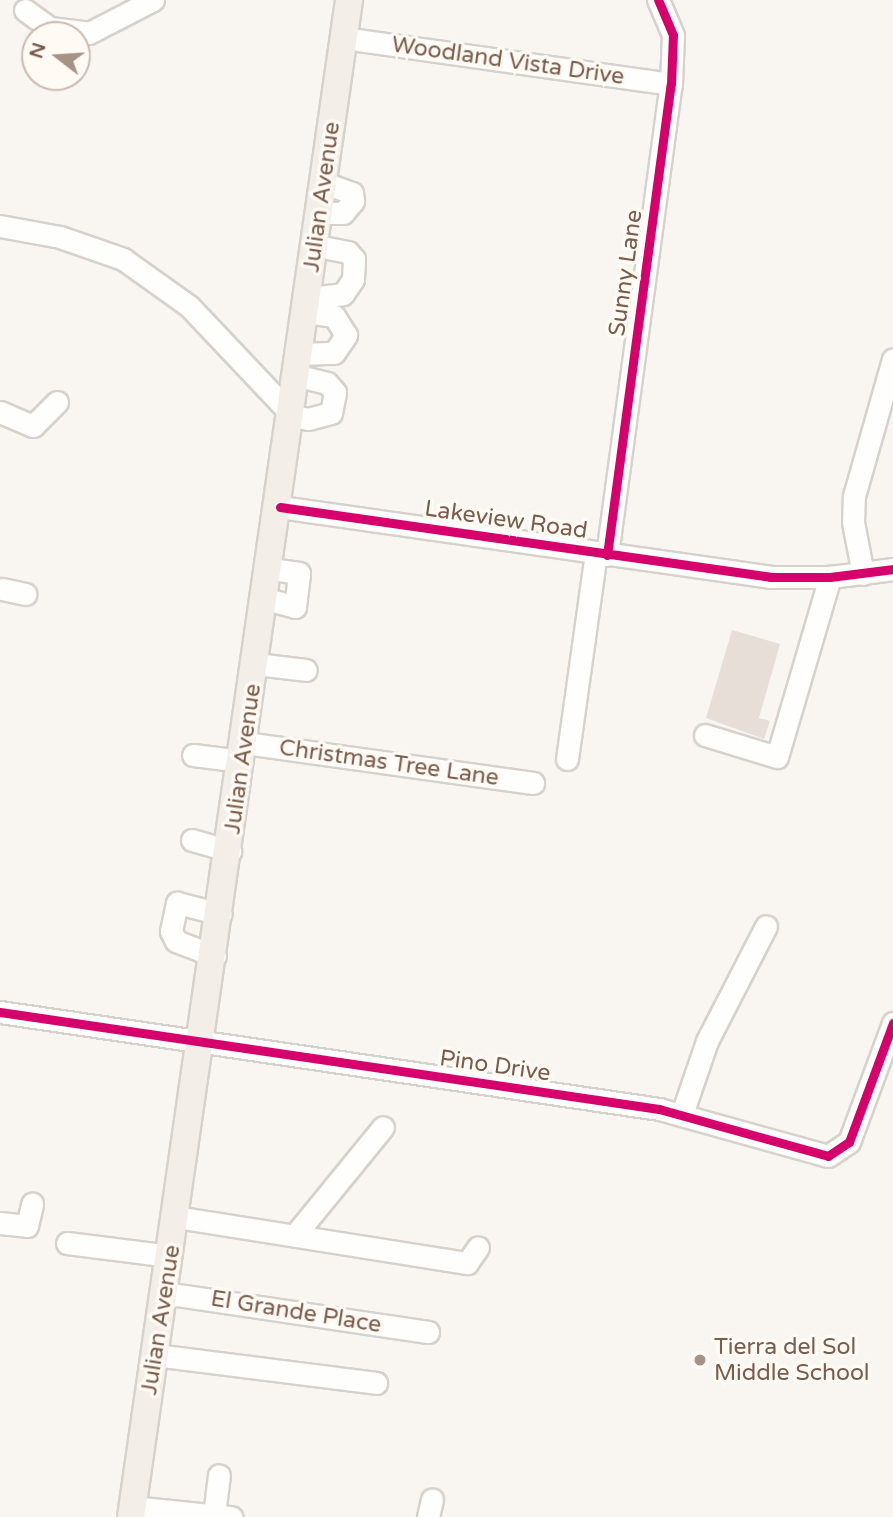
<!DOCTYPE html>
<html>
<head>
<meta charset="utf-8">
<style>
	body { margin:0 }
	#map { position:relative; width:893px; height:1517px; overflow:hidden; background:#f9f5f0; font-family:"Varela Round",sans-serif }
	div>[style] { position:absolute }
	.building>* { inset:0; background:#e6ded7 }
	.roads { filter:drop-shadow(2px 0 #d7d1cb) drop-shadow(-2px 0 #d7d1cb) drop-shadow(0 2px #d7d1cb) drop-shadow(0 -2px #d7d1cb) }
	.minor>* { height:21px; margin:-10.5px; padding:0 10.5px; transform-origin:10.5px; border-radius:10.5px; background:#fefefd }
	.major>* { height:26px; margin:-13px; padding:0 13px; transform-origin:13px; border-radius:13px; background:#f3eee8 }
	.cycleway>* { height:9px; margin:-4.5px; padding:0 4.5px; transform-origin:4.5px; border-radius:4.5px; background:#d6006c }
	.dots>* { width:19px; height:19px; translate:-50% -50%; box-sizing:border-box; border:4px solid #fffaf3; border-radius:50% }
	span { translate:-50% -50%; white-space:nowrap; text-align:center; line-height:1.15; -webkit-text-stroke:7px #fffaf3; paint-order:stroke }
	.street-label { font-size:23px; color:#7a5c4d }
	.poi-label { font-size:23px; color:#7a5c4d }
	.left { translate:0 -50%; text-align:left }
	.north { position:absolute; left:21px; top:21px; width:70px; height:70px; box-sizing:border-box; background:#fffaf3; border:2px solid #cabbb1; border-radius:50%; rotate:287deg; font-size:19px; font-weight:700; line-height:28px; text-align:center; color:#7a5c4d }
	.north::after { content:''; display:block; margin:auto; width:24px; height:32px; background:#a69286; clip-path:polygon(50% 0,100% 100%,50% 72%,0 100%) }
</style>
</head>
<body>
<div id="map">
	<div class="building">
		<div style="clip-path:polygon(732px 630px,780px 644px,759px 718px,770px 721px,764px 739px,706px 718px)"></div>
	</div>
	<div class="roads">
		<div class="minor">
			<div style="left:25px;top:10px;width:31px;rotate:36deg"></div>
			<div style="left:50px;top:28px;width:39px;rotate:7deg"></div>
			<div style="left:89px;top:33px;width:72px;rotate:-27.3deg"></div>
			<div style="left:344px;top:38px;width:330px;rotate:8deg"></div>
			<div style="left:320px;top:213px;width:23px"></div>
			<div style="left:343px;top:213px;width:16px;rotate:-50deg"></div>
			<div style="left:353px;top:201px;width:8px;rotate:-97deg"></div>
			<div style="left:352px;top:193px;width:29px;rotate:-160deg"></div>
			<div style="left:0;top:226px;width:61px;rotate:10.4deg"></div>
			<div style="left:60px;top:237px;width:67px;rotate:19.2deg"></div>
			<div style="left:123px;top:259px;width:81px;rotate:35.5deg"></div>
			<div style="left:189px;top:306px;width:151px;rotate:46.6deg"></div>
			<div style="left:293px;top:416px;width:15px;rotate:11deg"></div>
			<div style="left:308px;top:419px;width:24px;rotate:-15deg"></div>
			<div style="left:331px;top:413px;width:21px;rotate:-79deg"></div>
			<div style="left:335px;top:392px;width:12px;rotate:-132deg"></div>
			<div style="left:327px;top:383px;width:30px;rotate:-166deg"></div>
			<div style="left:307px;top:298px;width:36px;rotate:-6deg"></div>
			<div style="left:343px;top:294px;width:18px;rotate:-56deg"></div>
			<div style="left:353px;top:279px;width:20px;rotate:-87deg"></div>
			<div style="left:354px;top:259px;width:9px;rotate:-131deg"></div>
			<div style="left:348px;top:252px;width:33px;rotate:-169deg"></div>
			<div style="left:300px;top:354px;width:34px;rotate:-2deg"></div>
			<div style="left:334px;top:353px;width:22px;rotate:-56deg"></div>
			<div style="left:346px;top:335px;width:22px;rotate:-122deg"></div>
			<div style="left:334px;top:316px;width:29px;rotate:-172deg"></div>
			<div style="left:0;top:412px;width:36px;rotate:23deg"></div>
			<div style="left:33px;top:426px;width:34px;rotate:-45deg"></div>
			<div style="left:280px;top:507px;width:495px;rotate:8.1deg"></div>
			<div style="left:770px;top:577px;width:60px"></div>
			<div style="left:830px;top:577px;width:64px;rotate:-7.2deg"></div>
			<div style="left:607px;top:555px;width:475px;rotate:-82.3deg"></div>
			<div style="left:671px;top:84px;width:49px;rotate:-87.7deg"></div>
			<div style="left:673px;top:35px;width:38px;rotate:-113deg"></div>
			<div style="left:863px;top:574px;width:53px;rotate:-100.9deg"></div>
			<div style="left:853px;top:522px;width:26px;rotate:-88deg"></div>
			<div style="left:854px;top:496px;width:142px;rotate:-74.1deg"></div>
			<div style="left:2px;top:589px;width:24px;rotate:12deg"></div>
			<div style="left:266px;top:599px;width:30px;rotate:15deg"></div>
			<div style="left:295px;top:607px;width:34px;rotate:-83deg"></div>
			<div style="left:299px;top:573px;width:29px;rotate:-172deg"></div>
			<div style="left:256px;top:664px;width:50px;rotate:6.8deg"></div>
			<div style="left:705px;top:735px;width:75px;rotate:17deg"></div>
			<div style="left:777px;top:757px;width:188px;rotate:-73.6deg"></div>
			<div style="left:245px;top:743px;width:291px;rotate:7.9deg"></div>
			<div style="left:193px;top:755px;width:49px;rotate:7deg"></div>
			<div style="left:567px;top:759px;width:208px;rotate:-82deg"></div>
			<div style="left:192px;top:840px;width:40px;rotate:16deg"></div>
			<div style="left:215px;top:956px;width:42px;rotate:-159deg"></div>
			<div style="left:176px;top:941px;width:11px;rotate:-117deg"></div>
			<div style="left:171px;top:931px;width:29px;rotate:-78deg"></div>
			<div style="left:177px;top:903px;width:45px;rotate:14deg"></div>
			<div style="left:0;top:1012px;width:666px;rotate:8.37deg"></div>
			<div style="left:659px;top:1109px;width:175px;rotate:15.5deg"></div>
			<div style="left:828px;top:1156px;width:25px;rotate:-34deg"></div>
			<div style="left:849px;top:1142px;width:127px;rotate:-69.7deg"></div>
			<div style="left:682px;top:1114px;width:77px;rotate:-71.1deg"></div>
			<div style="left:707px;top:1041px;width:129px;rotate:-62.8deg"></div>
			<div style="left:176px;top:1217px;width:295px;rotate:9deg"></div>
			<div style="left:467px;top:1263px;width:19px;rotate:-55deg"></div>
			<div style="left:0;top:1223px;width:27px;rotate:6deg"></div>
			<div style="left:27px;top:1226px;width:23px;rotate:-77deg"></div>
			<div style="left:295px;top:1235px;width:139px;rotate:-50.8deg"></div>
			<div style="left:67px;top:1243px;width:104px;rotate:7.2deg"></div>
			<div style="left:164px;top:1293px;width:267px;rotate:8.4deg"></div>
			<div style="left:155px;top:1355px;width:223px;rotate:7.2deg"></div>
			<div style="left:132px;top:1507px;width:100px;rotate:5.8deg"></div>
			<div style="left:214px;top:1515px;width:40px;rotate:-82.9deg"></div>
			<div style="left:428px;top:1517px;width:18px;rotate:-77deg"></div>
		</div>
		<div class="major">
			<div style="left:131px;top:1517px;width:1533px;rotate:-81.82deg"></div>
		</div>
	</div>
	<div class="cycleway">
		<div style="left:280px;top:507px;width:495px;rotate:8.1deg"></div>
		<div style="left:770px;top:577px;width:60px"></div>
		<div style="left:830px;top:577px;width:64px;rotate:-7.2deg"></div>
		<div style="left:607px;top:555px;width:475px;rotate:-82.3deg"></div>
		<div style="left:671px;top:84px;width:49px;rotate:-87.7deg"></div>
		<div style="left:673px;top:35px;width:38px;rotate:-113deg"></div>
		<div style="left:0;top:1012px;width:666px;rotate:8.37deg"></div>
		<div style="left:659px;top:1109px;width:175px;rotate:15.5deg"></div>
		<div style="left:828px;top:1156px;width:25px;rotate:-34deg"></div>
		<div style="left:849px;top:1142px;width:127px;rotate:-69.7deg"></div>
	</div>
	<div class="dots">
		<div style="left:700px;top:1360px;background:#a69286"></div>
	</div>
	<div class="street-label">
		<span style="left:508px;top:61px;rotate:8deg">Woodland Vista Drive</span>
		<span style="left:322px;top:197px;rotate:-82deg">Julian Avenue</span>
		<span style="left:626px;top:273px;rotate:-82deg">Sunny Lane</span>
		<span style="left:506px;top:520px;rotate:8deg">Lakeview Road</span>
		<span style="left:243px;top:759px;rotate:-82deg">Julian Avenue</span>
		<span style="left:389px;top:763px;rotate:8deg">Christmas Tree Lane</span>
		<span style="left:495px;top:1066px;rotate:8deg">Pino Drive</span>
		<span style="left:296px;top:1312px;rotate:9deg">El Grande Place</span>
		<span style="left:161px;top:1320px;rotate:-81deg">Julian Avenue</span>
	</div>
	<div class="poi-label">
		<span class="left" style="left:714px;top:1360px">Tierra del Sol<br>Middle School</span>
	</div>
	<div class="north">N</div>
</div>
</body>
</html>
